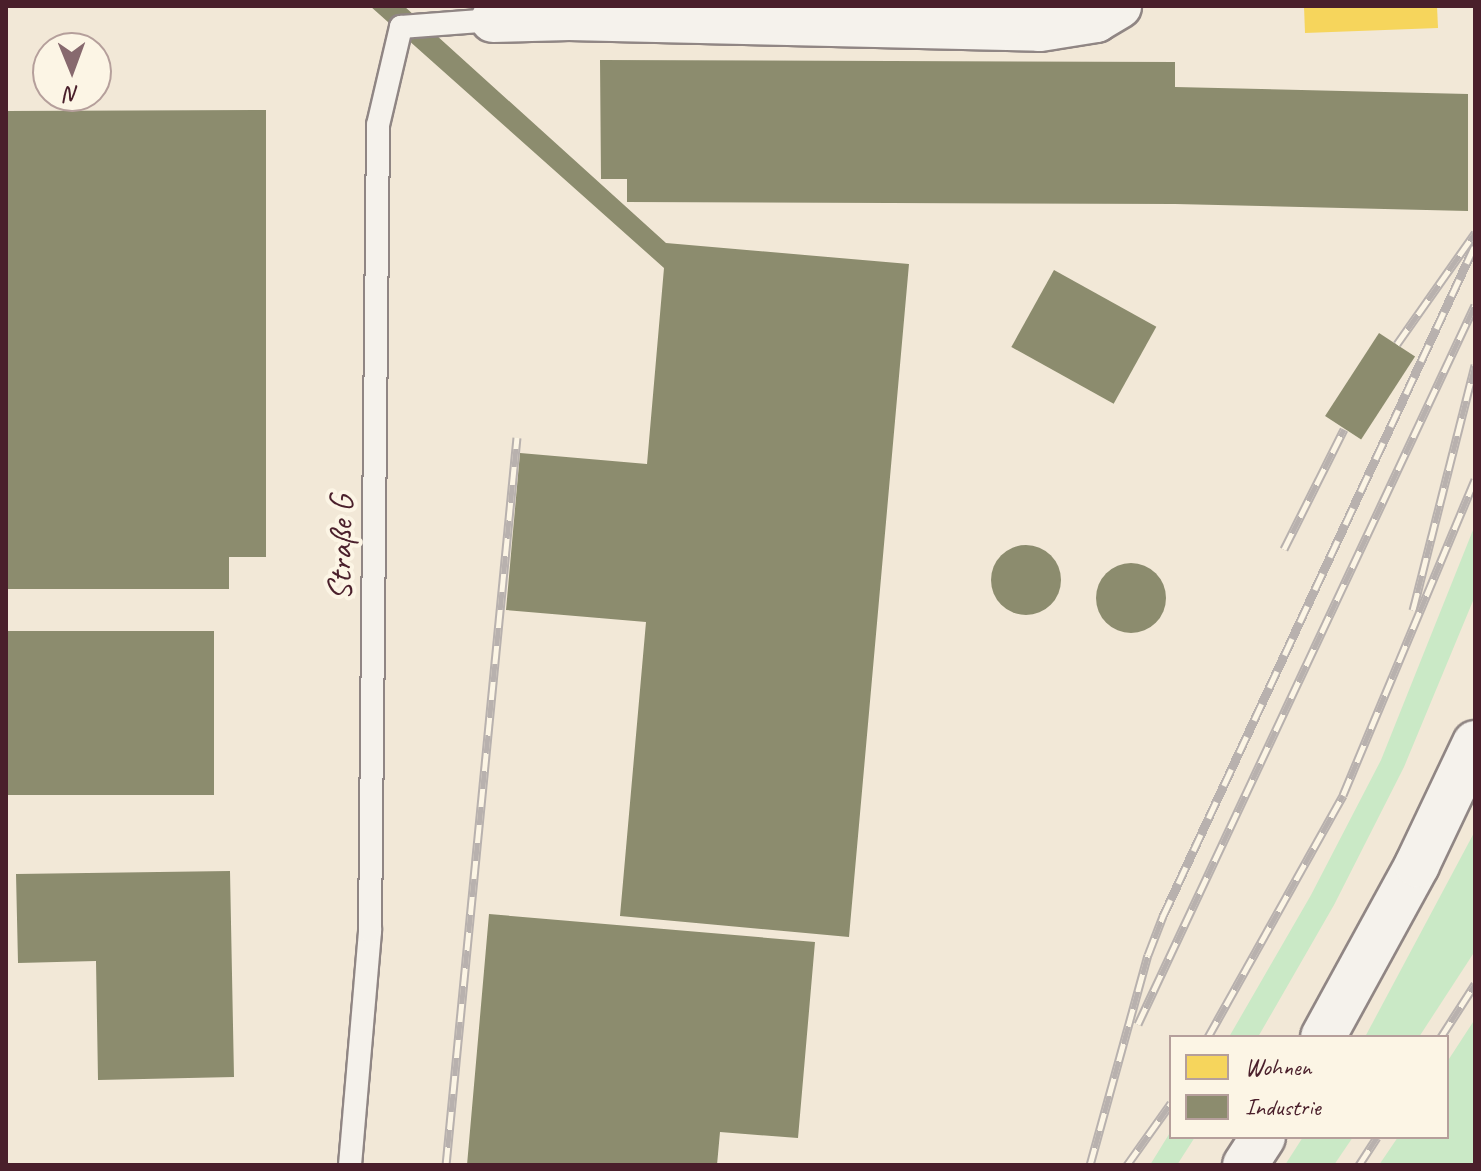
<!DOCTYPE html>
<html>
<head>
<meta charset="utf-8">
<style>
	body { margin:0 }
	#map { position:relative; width:1481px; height:1171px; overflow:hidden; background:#f7f3ea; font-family:Caveat,sans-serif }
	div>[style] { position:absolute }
	.built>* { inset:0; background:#f2e8d7 }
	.green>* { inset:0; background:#cae9c6 }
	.homes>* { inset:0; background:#f6d55c }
	.industry>* { inset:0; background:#8c8c6e; transform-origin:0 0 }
	.round { border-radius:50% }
	.roads { filter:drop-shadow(2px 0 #908684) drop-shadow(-2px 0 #908684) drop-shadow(0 2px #908684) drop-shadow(0 -2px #908684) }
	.lane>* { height:22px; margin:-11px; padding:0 11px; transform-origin:11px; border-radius:11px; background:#f5f2ec }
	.street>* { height:44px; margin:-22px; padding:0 22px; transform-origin:22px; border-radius:22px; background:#f5f2ec }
	.secondary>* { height:44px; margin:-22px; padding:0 22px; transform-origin:22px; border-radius:22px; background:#f5f2ec }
	.rail>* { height:9px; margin-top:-4.5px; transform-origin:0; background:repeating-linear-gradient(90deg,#fcf5e5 0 18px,#b8b1ae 0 36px); box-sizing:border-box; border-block:2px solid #b8b1ae }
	span { translate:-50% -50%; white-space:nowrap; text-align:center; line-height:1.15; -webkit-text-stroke:8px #fcf5e5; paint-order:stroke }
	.street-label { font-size:34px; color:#4a1f2b }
	.frame { position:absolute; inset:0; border:8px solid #4a1f2b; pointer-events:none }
	.legend { position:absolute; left:1169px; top:1035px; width:280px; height:104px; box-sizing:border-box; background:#fcf5e5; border:2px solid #b59f9b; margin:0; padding:10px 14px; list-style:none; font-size:24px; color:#4a1f2b }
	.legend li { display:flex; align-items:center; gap:16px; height:40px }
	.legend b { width:40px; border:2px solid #b59f9b }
	.north { position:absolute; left:32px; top:32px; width:80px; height:80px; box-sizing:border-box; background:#fcf5e5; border:2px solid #b59f9b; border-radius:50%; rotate:179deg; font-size:22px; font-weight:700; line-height:32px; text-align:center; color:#4a1f2b }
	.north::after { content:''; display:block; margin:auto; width:28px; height:36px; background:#87696e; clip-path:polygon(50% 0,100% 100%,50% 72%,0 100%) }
</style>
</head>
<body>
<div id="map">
	<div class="built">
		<div style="clip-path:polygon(evenodd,6px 6px,1475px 6px,1475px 1165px,6px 1165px,6px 6px,48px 48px,96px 48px,96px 96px,48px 96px,48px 48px,6px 6px,1171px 1037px,1447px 1037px,1447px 1137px,1171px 1137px,1171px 1037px)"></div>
	</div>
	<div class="green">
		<div style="clip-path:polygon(1475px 525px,1475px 596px,1404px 767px,1334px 905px,1258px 1037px,1229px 1037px,1311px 895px,1381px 760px)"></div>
		<div style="clip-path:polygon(1475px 831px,1475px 951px,1419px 1037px,1365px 1037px)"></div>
		<div style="clip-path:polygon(1475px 1019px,1475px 1165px,1379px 1165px,1398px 1137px,1447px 1137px,1447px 1062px)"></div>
		<div style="clip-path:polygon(1171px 1131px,1171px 1137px,1195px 1137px,1177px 1165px,1150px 1165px)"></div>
		<div style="clip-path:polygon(1303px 1137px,1353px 1137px,1334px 1165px,1285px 1165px)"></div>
	</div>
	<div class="homes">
		<div style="clip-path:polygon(1304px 6px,1437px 6px,1438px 28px,1305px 33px)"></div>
	</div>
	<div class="industry">
		<div style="clip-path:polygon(370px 6px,404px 6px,666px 243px,909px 264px,849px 937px,620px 916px,646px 622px,506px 610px,520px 453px,647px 464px,664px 268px)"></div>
		<div style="clip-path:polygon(600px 60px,1175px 62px,1175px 87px,1468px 94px,1468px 211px,1175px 204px,627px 202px,627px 179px,601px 179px)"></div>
		<div style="clip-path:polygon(266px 110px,266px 557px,229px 557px,229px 589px,6px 589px,6px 111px)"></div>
		<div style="left:1054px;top:270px;width:117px;height:88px;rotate:29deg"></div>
		<div style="left:1379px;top:333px;width:43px;height:99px;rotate:33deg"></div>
		<div class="round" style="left:991px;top:545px;width:70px;height:70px"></div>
		<div class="round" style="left:1096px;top:563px;width:70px;height:70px"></div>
		<div style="left:6px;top:631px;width:208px;height:164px"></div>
		<div style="clip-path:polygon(230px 871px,234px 1077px,98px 1080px,96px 961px,18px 963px,16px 874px)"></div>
		<div style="clip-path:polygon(489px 914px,815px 942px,798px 1138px,720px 1132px,717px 1165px,467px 1165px)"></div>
	</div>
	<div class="roads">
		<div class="lane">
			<div style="left:350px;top:1165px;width:235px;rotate:-85.1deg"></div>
			<div style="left:370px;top:931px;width:806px;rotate:-89.43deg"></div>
			<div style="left:378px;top:125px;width:101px;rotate:-76.8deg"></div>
			<div style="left:401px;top:27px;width:92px;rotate:-4.4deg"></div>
		</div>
		<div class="street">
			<div style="left:493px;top:20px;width:76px;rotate:-1.5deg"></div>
			<div style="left:569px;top:18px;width:471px;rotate:1.3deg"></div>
			<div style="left:1040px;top:29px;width:57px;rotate:-9.1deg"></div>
			<div style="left:1096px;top:20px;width:27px;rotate:-31deg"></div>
		</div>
		<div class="secondary">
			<div style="left:1323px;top:1037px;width:196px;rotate:-61.3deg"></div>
			<div style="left:1417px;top:865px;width:135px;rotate:-64.6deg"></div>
			<div style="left:1245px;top:1165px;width:33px;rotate:-57deg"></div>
		</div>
	</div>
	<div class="rail">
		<div style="left:1397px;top:344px;width:136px;rotate:-54.9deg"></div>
		<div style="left:1284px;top:549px;width:134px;rotate:-63.4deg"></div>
		<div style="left:1413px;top:610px;width:253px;rotate:-75.8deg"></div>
		<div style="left:1138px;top:1024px;width:794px;rotate:-64.89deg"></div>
		<div style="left:1208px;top:1037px;width:277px;rotate:-60.8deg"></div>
		<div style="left:1343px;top:795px;width:342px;rotate:-67.3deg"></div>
		<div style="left:1441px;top:1037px;width:63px;rotate:-57.3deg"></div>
		<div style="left:446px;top:1165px;width:731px;rotate:-84.43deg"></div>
		<div style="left:1090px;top:1165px;width:218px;rotate:-74.6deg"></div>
		<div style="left:1148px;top:955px;width:42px;rotate:-69deg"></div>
		<div style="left:1163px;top:916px;width:740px;rotate:-65.06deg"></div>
		<div style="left:1127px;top:1165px;width:76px;rotate:-54.6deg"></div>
		<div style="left:1359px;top:1165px;width:33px;rotate:-57deg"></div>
	</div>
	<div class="street-label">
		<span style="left:340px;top:548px;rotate:-89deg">Straße G</span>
	</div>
	<div class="frame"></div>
	<ul class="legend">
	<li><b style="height:22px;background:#f6d55c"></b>Wohnen</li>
	<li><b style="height:22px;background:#8c8c6e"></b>Industrie</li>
	</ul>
	<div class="north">N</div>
</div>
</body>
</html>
